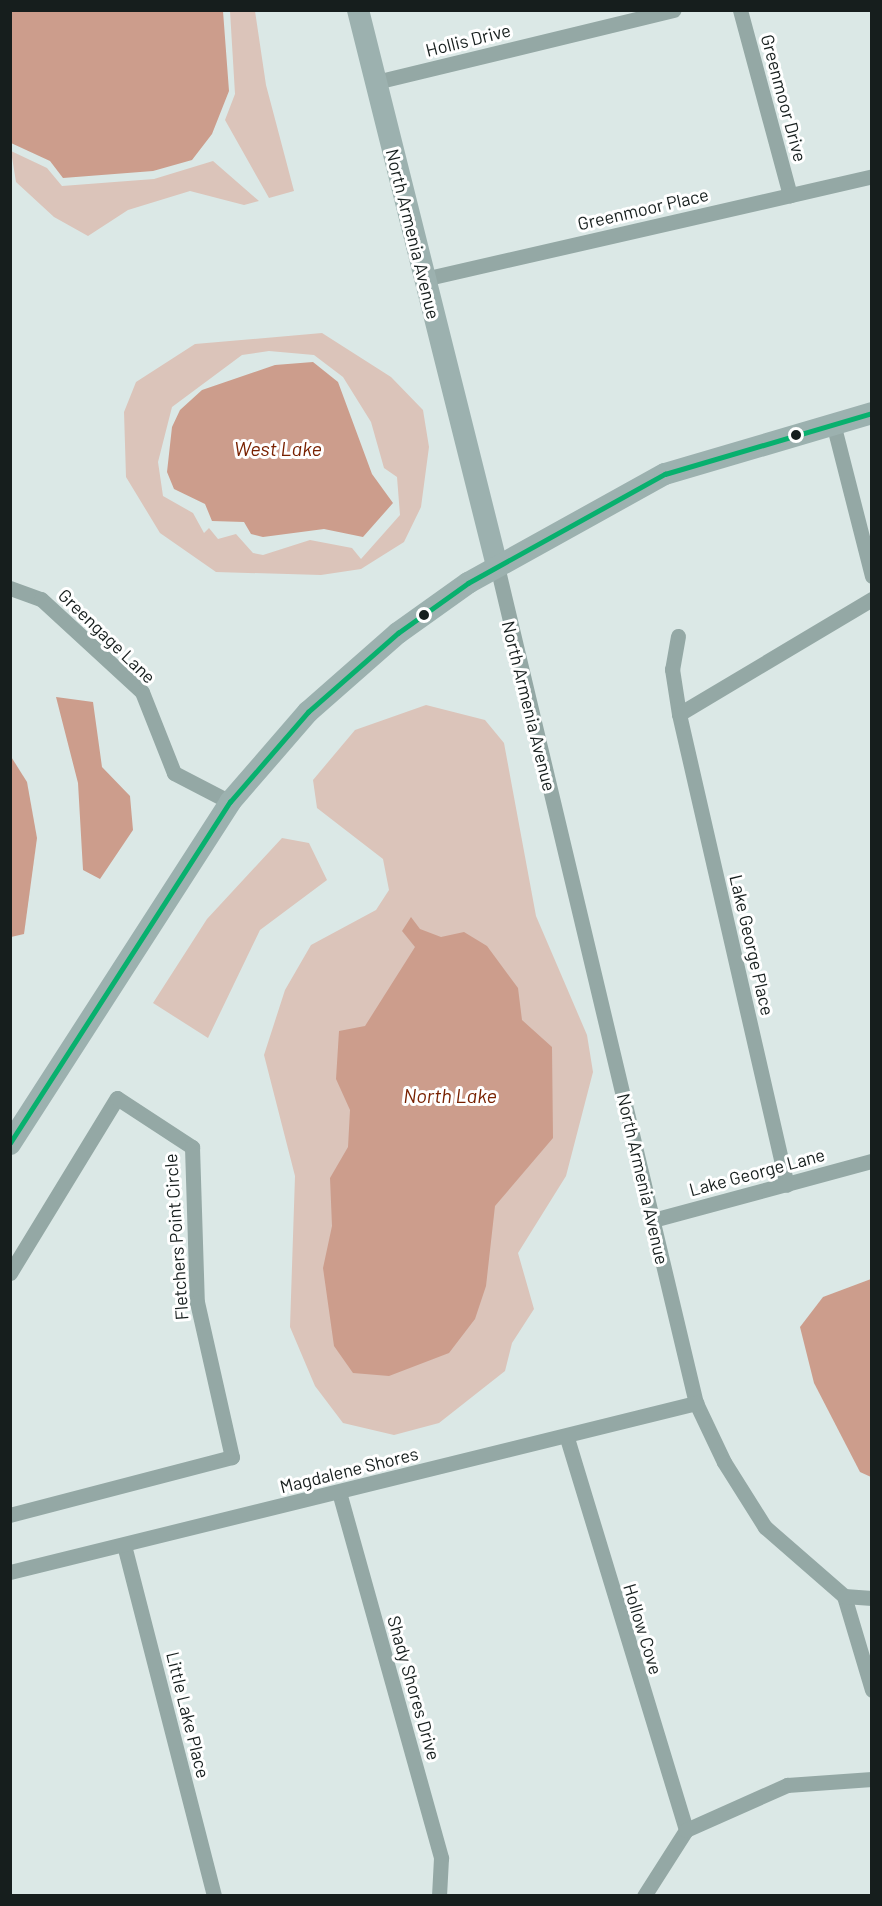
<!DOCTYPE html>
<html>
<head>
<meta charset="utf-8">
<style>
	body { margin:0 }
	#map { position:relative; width:882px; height:1906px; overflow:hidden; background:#dbe8e6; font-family:Barlow,sans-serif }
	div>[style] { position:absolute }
	.green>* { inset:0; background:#dbc4ba }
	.water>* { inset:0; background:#cc9d8c }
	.minor>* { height:15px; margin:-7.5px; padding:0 7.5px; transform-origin:7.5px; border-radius:7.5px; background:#94a8a5 }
	.secondary>* { height:22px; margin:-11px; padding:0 11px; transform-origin:11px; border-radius:11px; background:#9cb1af }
	.bus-1>* { height:4.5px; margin:-2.25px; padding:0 2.25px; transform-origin:2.25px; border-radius:2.25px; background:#08b06e }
	.dots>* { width:16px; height:16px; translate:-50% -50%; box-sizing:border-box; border:3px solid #fff; border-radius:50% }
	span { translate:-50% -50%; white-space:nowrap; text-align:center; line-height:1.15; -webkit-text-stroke:6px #fff; paint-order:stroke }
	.street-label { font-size:18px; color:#161e1d }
	.water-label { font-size:20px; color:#782100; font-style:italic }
	.frame { position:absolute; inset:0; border:12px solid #161e1d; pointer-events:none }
</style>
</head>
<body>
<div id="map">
	<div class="green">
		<div style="clip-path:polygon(230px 11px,255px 11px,266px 85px,294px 191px,269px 198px,225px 120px,235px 94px)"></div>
		<div style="clip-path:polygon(11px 151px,47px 168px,62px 186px,154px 179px,213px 161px,259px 201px,244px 205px,190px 191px,128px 210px,88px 236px,54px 217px,16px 182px)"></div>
		<div style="clip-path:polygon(evenodd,322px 333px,391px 377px,423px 410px,429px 447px,421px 507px,404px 542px,361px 569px,321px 575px,216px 572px,160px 533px,126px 477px,124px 412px,136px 382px,195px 344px,322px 333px,269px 351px,314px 355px,343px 377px,371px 422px,384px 468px,397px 477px,400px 515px,361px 559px,352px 548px,310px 540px,263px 555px,253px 553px,236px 534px,218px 539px,209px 528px,204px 533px,193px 513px,163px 496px,158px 462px,172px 407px,242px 355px,269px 351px)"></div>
		<div style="clip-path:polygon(426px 705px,485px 720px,504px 743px,536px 916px,587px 1035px,593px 1072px,566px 1176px,518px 1253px,534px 1309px,512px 1343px,505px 1371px,439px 1423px,394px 1435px,343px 1423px,315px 1386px,290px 1327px,295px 1176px,264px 1055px,285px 990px,311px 945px,376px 910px,389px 890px,383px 859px,317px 808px,313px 780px,355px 730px)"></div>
		<div style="clip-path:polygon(282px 838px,309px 843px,327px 880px,260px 930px,208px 1038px,153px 1003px,207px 919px)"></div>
	</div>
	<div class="water">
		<div style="clip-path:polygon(10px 11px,223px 11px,229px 91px,212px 134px,192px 160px,153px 171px,63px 178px,50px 161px,11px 143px)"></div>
		<div style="clip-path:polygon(313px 362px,338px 382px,372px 474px,393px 503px,363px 537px,324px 529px,263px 537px,251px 534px,244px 522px,212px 521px,205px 504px,174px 489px,167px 472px,172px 427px,180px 410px,202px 390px,275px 365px)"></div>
		<div style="clip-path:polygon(56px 697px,93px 702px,102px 767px,130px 796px,133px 830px,100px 879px,83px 870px,78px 783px)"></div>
		<div style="clip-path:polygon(10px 755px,27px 782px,37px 838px,24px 934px,11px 937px)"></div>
		<div style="clip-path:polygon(411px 917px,420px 929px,441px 937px,464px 932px,487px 946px,518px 988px,522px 1020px,552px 1047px,553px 1138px,495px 1206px,486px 1286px,475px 1319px,449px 1353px,389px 1376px,353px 1373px,334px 1346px,323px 1268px,332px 1226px,330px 1178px,348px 1147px,350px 1110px,336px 1079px,339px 1031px,365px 1026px,415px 947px,402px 931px)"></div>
		<div style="clip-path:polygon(871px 1279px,872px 1279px,871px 1477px,860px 1472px,814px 1383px,800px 1327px,823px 1297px)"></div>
	</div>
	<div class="minor">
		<div style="left:740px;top:10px;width:192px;rotate:74.9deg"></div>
		<div style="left:376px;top:82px;width:306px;rotate:-13.6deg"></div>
		<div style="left:424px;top:279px;width:460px;rotate:-12.9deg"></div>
		<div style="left:833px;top:423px;width:158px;rotate:75.7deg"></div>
		<div style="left:497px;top:566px;width:860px;rotate:76.63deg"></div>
		<div style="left:696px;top:1403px;width:65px;rotate:64.6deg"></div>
		<div style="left:724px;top:1462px;width:77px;rotate:57.8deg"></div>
		<div style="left:765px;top:1527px;width:105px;rotate:41.1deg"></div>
		<div style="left:844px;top:1596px;width:98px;rotate:73.4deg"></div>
		<div style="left:10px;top:588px;width:33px;rotate:20deg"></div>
		<div style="left:41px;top:599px;width:137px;rotate:42.6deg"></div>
		<div style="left:142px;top:692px;width:87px;rotate:68.4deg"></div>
		<div style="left:174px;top:773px;width:63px;rotate:27.4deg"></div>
		<div style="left:678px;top:636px;width:34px;rotate:100deg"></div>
		<div style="left:672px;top:669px;width:46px;rotate:81.2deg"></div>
		<div style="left:679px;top:714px;width:483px;rotate:77.1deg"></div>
		<div style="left:679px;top:714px;width:225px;rotate:-30.8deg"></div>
		<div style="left:653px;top:1220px;width:227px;rotate:-15.1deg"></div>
		<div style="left:10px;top:1273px;width:205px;rotate:-58.6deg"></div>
		<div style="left:117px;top:1098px;width:90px;rotate:33.2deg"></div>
		<div style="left:192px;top:1147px;width:155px;rotate:88.2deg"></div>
		<div style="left:197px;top:1302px;width:159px;rotate:77.3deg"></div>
		<div style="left:232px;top:1457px;width:229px;rotate:165.4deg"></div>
		<div style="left:567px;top:1438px;width:410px;rotate:73.1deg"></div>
		<div style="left:339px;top:1492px;width:380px;rotate:74.4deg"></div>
		<div style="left:441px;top:1858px;width:38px;rotate:93deg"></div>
		<div style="left:124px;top:1545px;width:362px;rotate:75.6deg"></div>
		<div style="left:10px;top:1572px;width:707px;rotate:-13.84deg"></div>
		<div style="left:844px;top:1596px;width:28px;rotate:4deg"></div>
		<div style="left:644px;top:1896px;width:78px;rotate:-57.5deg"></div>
		<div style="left:686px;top:1830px;width:111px;rotate:-24deg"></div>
		<div style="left:787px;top:1785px;width:85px;rotate:-4deg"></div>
	</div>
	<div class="secondary">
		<div style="left:358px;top:10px;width:573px;rotate:75.96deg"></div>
		<div style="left:10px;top:1144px;width:407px;rotate:-57.2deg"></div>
		<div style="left:230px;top:802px;width:119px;rotate:-49.1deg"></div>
		<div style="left:308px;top:712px;width:120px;rotate:-41.3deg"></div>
		<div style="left:398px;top:633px;width:86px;rotate:-35.5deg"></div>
		<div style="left:468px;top:583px;width:225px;rotate:-29deg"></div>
		<div style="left:665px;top:474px;width:216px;rotate:-16.4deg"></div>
	</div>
	<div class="bus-1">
		<div style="left:10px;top:1143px;width:406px;rotate:-57.2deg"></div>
		<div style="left:230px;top:802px;width:119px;rotate:-49.1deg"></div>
		<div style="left:308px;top:712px;width:120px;rotate:-41.3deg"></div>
		<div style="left:398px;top:633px;width:86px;rotate:-35.5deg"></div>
		<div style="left:468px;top:583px;width:225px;rotate:-29deg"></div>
		<div style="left:665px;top:474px;width:216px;rotate:-16.4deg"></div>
	</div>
	<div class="dots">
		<div style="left:796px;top:435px;background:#161e1d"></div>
		<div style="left:424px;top:615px;background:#161e1d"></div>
	</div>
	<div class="street-label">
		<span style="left:468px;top:40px;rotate:-14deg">Hollis Drive</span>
		<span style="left:784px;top:98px;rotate:75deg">Greenmoor Drive</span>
		<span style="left:643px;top:209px;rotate:-13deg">Greenmoor Place</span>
		<span style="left:413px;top:234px;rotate:76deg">North Armenia Avenue</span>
		<span style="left:107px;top:636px;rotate:44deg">Greengage Lane</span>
		<span style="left:529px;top:706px;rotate:76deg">North Armenia Avenue</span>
		<span style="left:752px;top:945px;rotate:77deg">Lake George Place</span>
		<span style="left:757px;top:1172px;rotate:-15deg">Lake George Lane</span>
		<span style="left:643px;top:1179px;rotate:77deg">North Armenia Avenue</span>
		<span style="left:176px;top:1237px;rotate:-94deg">Fletchers Point Circle</span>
		<span style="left:349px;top:1470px;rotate:-14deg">Magdalene Shores</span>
		<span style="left:643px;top:1629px;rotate:73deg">Hollow Cove</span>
		<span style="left:414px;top:1688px;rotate:74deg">Shady Shores Drive</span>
		<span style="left:188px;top:1715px;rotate:76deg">Little Lake Place</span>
	</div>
	<div class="water-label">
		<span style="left:278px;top:448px">West Lake</span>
		<span style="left:450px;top:1095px">North Lake</span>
	</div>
	<div class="frame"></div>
</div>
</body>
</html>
